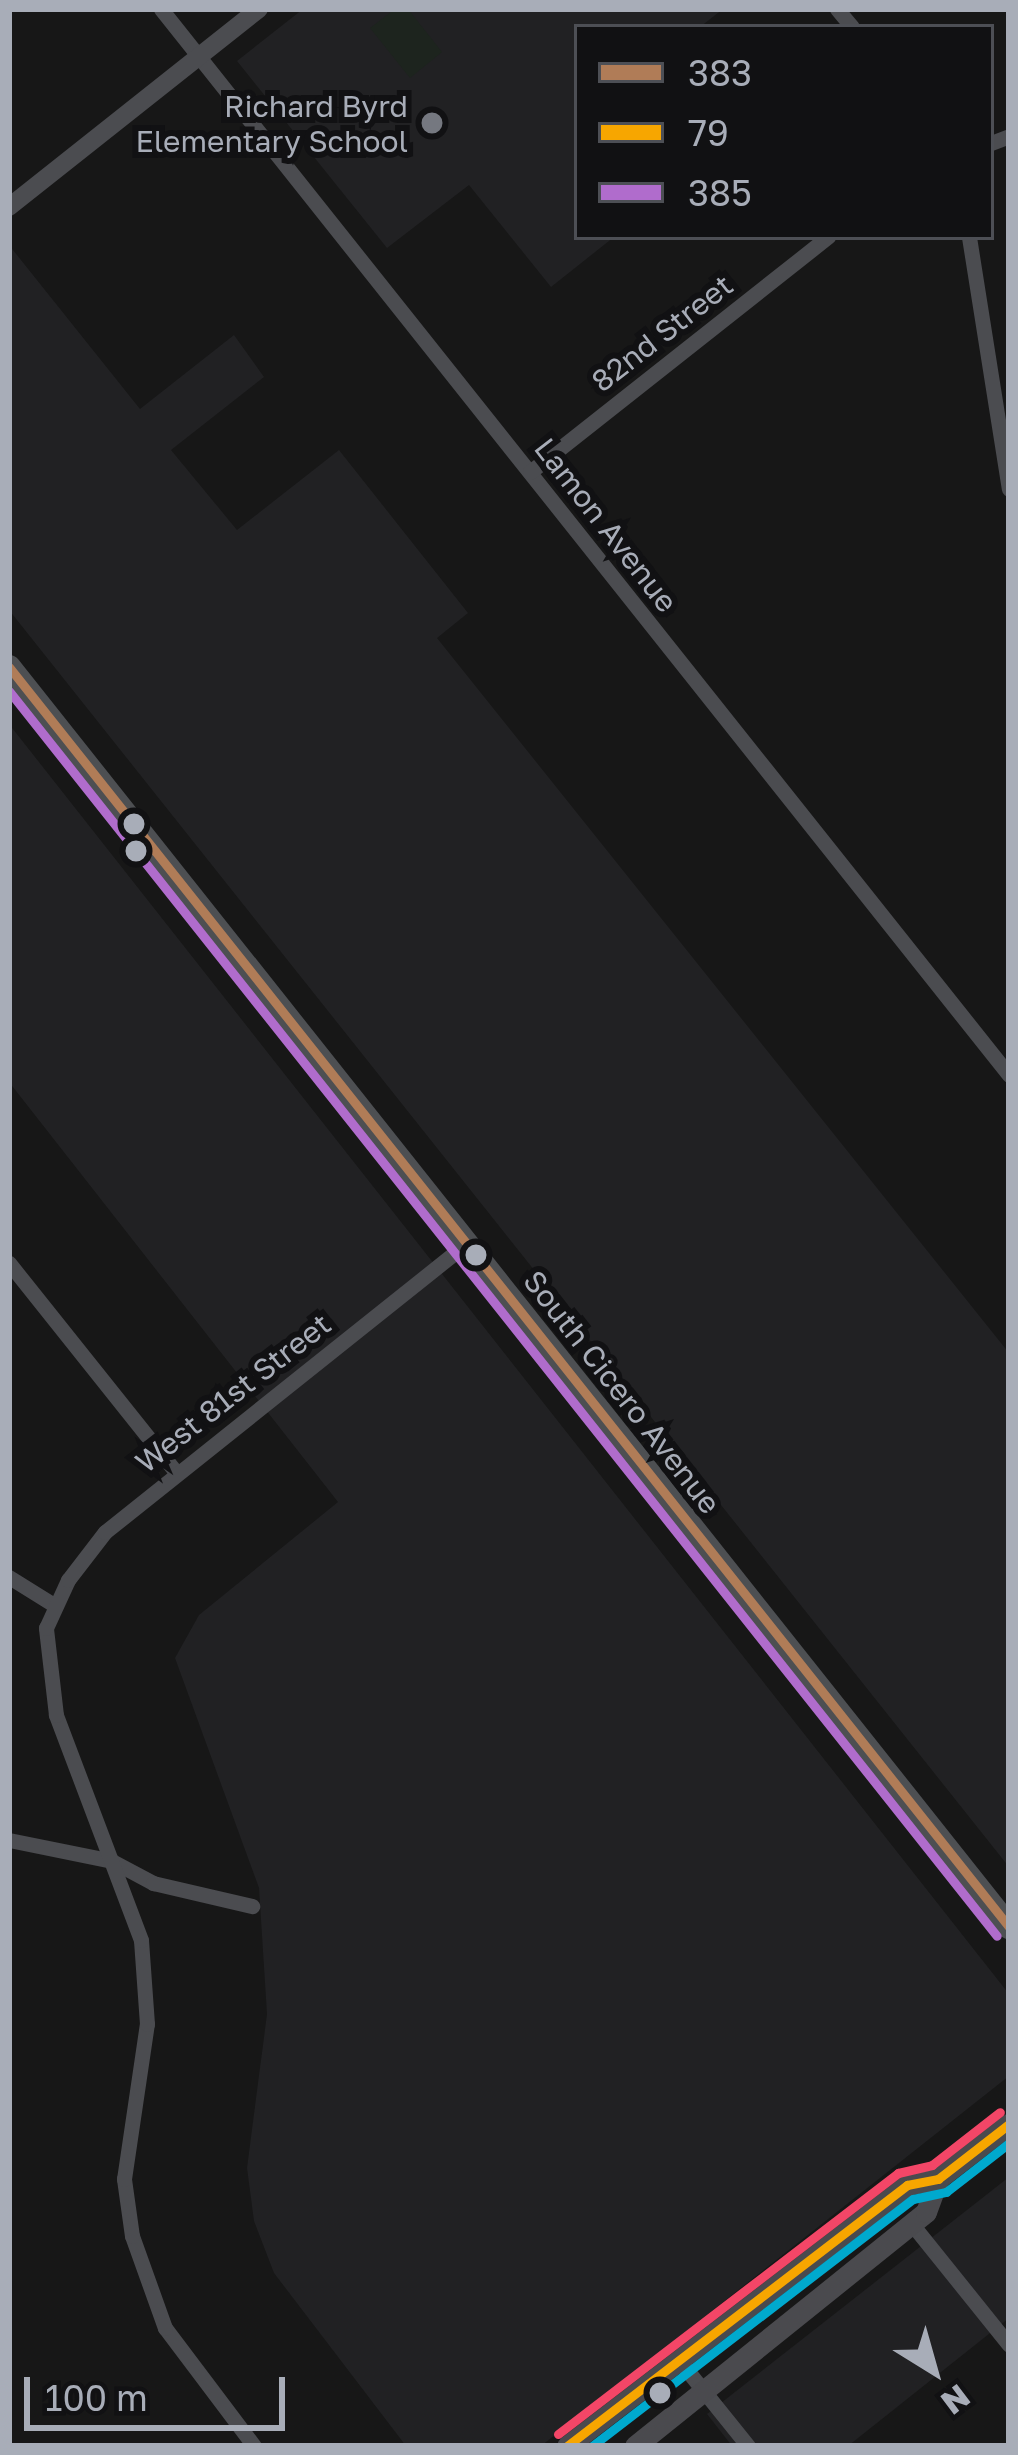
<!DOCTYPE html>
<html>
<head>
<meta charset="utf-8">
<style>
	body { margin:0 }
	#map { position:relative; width:1018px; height:2455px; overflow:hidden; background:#171717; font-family:"Golos Text",sans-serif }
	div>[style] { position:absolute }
	.built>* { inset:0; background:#212123 }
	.green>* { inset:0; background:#1d241e }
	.minor>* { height:15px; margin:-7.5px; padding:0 7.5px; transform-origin:7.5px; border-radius:7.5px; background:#4b4c50 }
	.tertiary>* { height:18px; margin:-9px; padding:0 9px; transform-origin:9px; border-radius:9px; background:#4b4c50 }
	.secondary>* { height:21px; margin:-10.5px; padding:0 10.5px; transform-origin:10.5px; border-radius:10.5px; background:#4a4a4e }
	.primary>* { height:24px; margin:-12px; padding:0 12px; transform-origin:12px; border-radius:12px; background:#4d4f52 }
	.bus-1>* { height:9px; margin:-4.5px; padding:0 4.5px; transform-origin:4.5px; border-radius:4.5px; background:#b07c57 }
	.bus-2>* { height:9px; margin:-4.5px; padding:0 4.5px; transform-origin:4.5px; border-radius:4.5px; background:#f7a600 }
	.bus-3>* { height:9px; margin:-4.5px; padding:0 4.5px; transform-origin:4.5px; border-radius:4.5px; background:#b06ccc }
	.bus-4>* { height:9px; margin:-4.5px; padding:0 4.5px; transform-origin:4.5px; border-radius:4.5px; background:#00a9ce }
	.bus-5>* { height:9px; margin:-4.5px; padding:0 4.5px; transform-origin:4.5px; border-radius:4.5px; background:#f34667 }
	.dots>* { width:33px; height:33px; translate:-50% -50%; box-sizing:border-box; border:6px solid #111113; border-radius:50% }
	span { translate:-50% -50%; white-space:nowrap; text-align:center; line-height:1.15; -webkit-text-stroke:12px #111113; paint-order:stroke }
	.poi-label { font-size:30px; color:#a8adb8 }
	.right { translate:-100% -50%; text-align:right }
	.street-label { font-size:30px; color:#a8adb8 }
	.frame { position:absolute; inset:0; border:12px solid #a8adb8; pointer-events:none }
	.legend { position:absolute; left:574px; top:24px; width:420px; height:216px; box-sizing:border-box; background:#111113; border:3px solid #4d4f55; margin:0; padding:15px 21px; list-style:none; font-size:36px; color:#a8adb8 }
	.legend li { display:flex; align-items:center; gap:24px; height:60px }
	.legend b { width:60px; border:3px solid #4d4f55 }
	.north { position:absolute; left:874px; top:2311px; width:120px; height:120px; -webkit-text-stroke:9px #111113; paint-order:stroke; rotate:143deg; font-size:33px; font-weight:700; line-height:48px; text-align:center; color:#a8adb8 }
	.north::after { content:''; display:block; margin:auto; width:42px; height:54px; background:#a8adb8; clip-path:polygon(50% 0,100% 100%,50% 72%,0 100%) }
	.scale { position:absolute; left:24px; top:2377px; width:261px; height:54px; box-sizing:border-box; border:6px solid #a8adb8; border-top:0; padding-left:15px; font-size:36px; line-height:42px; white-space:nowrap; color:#a8adb8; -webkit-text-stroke:9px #111113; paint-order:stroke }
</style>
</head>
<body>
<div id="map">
	<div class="built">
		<div style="clip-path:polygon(303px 9px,723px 9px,700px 27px,577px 27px,577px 237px,614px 237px,551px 287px,469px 185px,387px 248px,237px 61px)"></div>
		<div style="clip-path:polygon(9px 245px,140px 409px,234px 335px,264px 377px,171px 450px,237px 530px,339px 450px,468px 613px,437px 638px,1009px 1353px,1009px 1867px,9px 610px)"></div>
		<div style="clip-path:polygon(9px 724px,1009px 1994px,1009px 2076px,541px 2446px,406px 2446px,274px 2273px,254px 2221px,247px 2168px,267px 2014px,259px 1888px,175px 1658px,199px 1615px,338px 1502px,9px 1082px)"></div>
		<div style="clip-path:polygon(1009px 2177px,1009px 2318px,848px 2446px,732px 2446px,707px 2414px)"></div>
	</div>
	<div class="green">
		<div style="clip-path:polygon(395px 9px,408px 9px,442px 52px,410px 78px,370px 28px)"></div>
	</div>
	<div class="minor">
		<div style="left:161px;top:9px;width:1362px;rotate:51.5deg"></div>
		<div style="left:837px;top:9px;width:23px;rotate:50deg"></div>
		<div style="left:991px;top:143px;width:19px;rotate:-21deg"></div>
		<div style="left:969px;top:237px;width:255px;rotate:81deg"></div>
		<div style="left:530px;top:472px;width:380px;rotate:-38.3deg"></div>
		<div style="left:9px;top:1263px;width:268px;rotate:51.4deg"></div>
		<div style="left:9px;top:1577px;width:53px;rotate:31.9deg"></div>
		<div style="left:9px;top:1840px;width:105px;rotate:11.5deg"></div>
		<div style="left:112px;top:1861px;width:47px;rotate:28.2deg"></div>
		<div style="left:153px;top:1883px;width:102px;rotate:13.1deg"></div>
		<div style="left:911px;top:2223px;width:156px;rotate:51.2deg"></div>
		<div style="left:678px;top:2359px;width:112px;rotate:51.2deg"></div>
		<div style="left:254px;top:2446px;width:148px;rotate:-127deg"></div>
		<div style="left:165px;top:2328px;width:98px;rotate:-109.7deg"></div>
		<div style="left:132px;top:2236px;width:58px;rotate:-98deg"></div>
		<div style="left:124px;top:2179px;width:157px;rotate:-81.6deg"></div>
		<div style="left:147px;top:2024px;width:84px;rotate:-94.1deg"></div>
		<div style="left:141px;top:1940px;width:241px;rotate:-110.7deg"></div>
		<div style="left:56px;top:1715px;width:88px;rotate:-96.6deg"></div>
		<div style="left:46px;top:1628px;width:53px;rotate:-65.4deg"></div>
		<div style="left:68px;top:1580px;width:61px;rotate:-52.4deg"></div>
		<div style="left:105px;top:1532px;width:463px;rotate:-38.6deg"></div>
	</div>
	<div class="tertiary">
		<div style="left:9px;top:207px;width:319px;rotate:-38.4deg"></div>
	</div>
	<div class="secondary">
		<div style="left:567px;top:2446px;width:429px;rotate:-37.5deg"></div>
		<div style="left:907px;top:2185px;width:32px;rotate:-11deg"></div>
		<div style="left:938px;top:2179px;width:90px;rotate:-37.8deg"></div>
		<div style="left:635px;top:2446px;width:373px;rotate:-38.8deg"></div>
		<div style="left:926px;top:2212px;width:35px;rotate:-70deg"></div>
	</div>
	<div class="primary">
		<div style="left:9px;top:667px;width:1609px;rotate:51.56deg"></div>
	</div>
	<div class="bus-1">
		<div style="left:9px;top:667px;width:1609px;rotate:51.56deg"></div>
	</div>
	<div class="bus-2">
		<div style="left:567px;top:2446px;width:429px;rotate:-37.5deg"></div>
		<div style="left:907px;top:2185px;width:32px;rotate:-11deg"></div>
		<div style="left:938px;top:2179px;width:90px;rotate:-37.8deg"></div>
	</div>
	<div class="bus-3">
		<div style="left:9px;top:691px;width:1589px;rotate:51.57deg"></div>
	</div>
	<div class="bus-4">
		<div style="left:592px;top:2446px;width:405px;rotate:-37.6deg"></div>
		<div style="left:913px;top:2199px;width:34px;rotate:-12deg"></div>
		<div style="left:946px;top:2192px;width:80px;rotate:-37.9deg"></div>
	</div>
	<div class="bus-5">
		<div style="left:558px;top:2434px;width:429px;rotate:-37.5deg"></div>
		<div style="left:898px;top:2173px;width:35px;rotate:-13deg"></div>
		<div style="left:932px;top:2165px;width:86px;rotate:-37.9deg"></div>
	</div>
	<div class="dots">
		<div style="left:432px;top:123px;background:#757880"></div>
		<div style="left:134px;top:824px;background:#a8adb8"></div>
		<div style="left:136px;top:851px;background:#a8adb8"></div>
		<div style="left:476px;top:1255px;background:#a8adb8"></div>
		<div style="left:660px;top:2393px;background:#a8adb8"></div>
	</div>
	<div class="poi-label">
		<span class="right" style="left:408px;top:123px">Richard Byrd<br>Elementary School</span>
	</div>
	<div class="street-label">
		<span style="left:662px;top:333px;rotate:-38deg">82nd Street</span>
		<span style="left:606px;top:525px;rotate:52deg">Lamon Avenue</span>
		<span style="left:622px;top:1392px;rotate:52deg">South Cicero Avenue</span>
		<span style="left:233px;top:1393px;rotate:-38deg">West 81st Street</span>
	</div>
	<div class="frame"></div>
	<ul class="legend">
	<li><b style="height:15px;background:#b07c57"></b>383</li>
	<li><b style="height:15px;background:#f7a600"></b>79</li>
	<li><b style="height:15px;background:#b06ccc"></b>385</li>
	</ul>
	<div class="north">N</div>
	<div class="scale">100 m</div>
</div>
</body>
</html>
